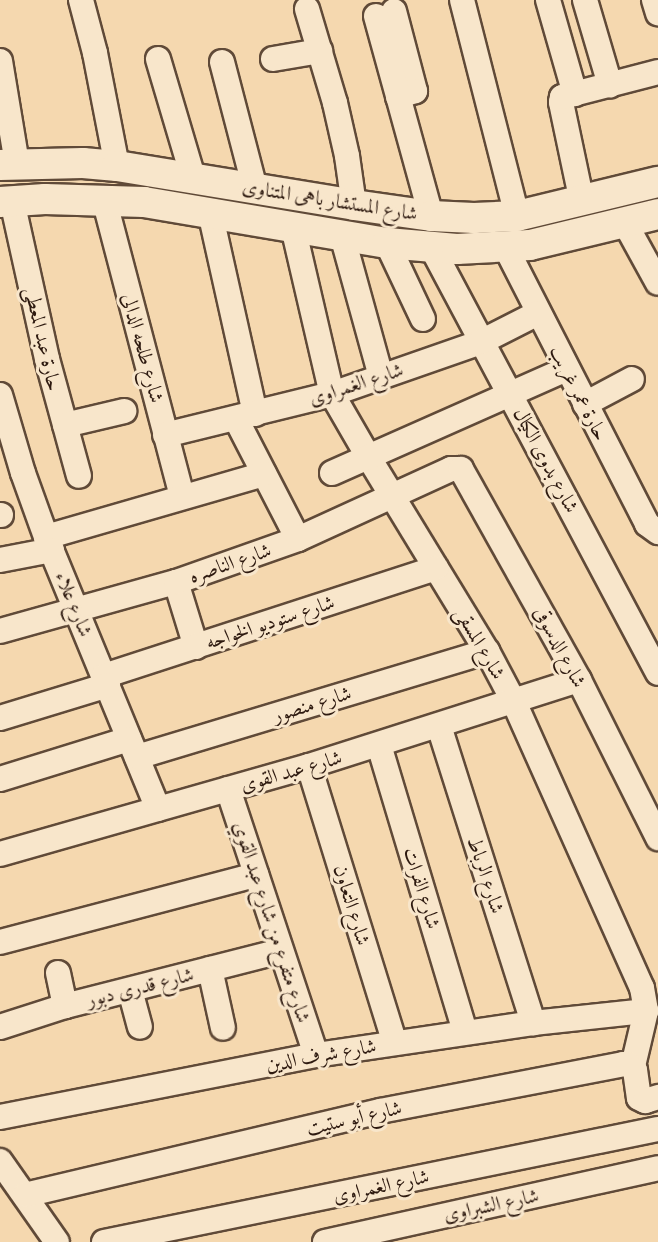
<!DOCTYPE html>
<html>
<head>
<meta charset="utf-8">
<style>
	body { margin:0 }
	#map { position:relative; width:658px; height:1242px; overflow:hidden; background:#f5d8af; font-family:"IM FELL French Canon",Amiri,serif }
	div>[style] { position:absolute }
	.roads { filter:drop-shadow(2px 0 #604a38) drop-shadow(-2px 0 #604a38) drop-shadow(0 2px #604a38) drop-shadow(0 -2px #604a38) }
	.minor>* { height:24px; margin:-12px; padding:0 12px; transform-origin:12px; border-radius:12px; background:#f8e6cb }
	.tertiary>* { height:30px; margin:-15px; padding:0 15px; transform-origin:15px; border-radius:15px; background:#f8e6cb }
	span { translate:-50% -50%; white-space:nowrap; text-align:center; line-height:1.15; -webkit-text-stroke:6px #f8e6cb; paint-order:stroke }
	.street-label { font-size:20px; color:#2e1a10 }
</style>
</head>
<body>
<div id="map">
	<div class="roads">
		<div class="minor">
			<div style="left:81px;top:0;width:55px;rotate:75.2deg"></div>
			<div style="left:95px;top:53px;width:115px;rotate:79deg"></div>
			<div style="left:462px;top:0;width:223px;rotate:75.7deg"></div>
			<div style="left:548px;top:0;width:98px;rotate:74deg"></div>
			<div style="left:585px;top:0;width:89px;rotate:73.6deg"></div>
			<div style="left:654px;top:0;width:14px;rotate:73deg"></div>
			<div style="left:307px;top:9px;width:98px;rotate:73.4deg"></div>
			<div style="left:335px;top:103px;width:54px;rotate:77.2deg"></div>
			<div style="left:347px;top:156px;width:49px;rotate:81.9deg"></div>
			<div style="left:394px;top:11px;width:83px;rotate:75.3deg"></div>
			<div style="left:415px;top:91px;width:18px;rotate:161deg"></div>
			<div style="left:376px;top:16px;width:207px;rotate:74.6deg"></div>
			<div style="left:158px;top:59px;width:123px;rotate:73.5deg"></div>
			<div style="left:273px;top:59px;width:48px;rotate:-9.7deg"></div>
			<div style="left:0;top:61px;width:104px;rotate:80.6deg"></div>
			<div style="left:222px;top:62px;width:131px;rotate:75.4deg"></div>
			<div style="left:104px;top:199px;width:308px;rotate:75.3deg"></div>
			<div style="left:12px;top:201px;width:162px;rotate:77.5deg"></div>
			<div style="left:47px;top:359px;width:121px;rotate:74.7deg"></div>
			<div style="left:582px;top:202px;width:102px;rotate:-101.9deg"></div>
			<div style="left:561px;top:102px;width:5px;rotate:-79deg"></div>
			<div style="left:562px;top:97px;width:99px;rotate:-14.6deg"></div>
			<div style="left:210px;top:212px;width:207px;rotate:77.4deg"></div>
			<div style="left:625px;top:223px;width:68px;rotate:61.2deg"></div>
			<div style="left:293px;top:227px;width:171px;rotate:76.9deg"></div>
			<div style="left:332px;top:394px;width:74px;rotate:60deg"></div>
			<div style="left:369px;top:458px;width:226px;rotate:58.6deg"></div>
			<div style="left:487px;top:651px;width:58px;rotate:62.1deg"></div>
			<div style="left:514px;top:702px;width:313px;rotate:65.9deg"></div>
			<div style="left:642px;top:988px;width:23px;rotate:80deg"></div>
			<div style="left:646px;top:1011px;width:57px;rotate:103.3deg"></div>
			<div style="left:342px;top:235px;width:147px;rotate:74.6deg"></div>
			<div style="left:387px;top:243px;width:84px;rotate:64.7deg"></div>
			<div style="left:432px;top:248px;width:481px;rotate:62deg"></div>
			<div style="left:506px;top:248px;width:310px;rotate:62.9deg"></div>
			<div style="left:647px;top:524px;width:14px;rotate:36deg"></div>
			<div style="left:0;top:395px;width:81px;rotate:73.6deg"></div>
			<div style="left:23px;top:473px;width:68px;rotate:70.2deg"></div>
			<div style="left:46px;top:537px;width:294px;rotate:67.6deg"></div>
			<div style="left:585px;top:404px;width:53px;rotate:-28deg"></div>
			<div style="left:236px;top:419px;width:135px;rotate:62.7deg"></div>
			<div style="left:65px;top:425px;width:61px;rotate:-13.3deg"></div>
			<div style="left:165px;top:435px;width:172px;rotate:-13.8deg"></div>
			<div style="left:332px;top:394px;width:158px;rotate:-19.2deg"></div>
			<div style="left:481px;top:342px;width:64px;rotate:-27deg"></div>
			<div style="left:332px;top:473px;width:257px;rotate:-23.9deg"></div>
			<div style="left:0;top:515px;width:1px"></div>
			<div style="left:46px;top:537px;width:227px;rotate:-16.1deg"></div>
			<div style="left:0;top:560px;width:53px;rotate:-10.9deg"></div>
			<div style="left:176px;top:582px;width:68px;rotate:72.9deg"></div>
			<div style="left:0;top:631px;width:183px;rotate:-15.6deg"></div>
			<div style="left:176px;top:582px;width:129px;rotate:-19.4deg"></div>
			<div style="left:298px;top:539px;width:168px;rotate:-24.6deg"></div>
			<div style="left:451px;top:469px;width:10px"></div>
			<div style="left:461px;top:469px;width:242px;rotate:60.8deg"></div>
			<div style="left:579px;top:680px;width:177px;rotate:63.4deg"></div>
			<div style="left:104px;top:676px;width:349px;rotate:-18deg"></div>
			<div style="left:0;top:718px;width:113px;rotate:-17deg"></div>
			<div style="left:439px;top:726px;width:312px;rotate:72.4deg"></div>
			<div style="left:379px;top:745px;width:300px;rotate:73.3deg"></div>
			<div style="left:137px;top:757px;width:366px;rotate:-16.8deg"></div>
			<div style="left:309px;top:766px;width:290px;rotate:72.8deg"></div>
			<div style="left:0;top:779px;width:135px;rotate:-17.2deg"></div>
			<div style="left:228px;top:789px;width:280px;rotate:71.7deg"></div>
			<div style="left:0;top:854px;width:321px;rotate:-15.9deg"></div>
			<div style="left:309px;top:766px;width:283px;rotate:-17.7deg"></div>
			<div style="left:0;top:942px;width:265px;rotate:-14.7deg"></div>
			<div style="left:210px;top:969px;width:60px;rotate:77.6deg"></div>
			<div style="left:58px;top:973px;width:34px;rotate:78deg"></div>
			<div style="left:130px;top:990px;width:38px;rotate:75deg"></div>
			<div style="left:0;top:1027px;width:68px;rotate:-17.9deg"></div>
			<div style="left:65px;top:1006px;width:222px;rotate:-14.3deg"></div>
			<div style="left:0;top:1117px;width:322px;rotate:-11.1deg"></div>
			<div style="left:316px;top:1055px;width:219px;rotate:-8.4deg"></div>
			<div style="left:533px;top:1023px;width:114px;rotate:-6.1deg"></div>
			<div style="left:0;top:1161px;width:99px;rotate:54.9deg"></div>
			<div style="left:25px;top:1195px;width:365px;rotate:-13.3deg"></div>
			<div style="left:380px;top:1111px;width:248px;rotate:-10.9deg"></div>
			<div style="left:623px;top:1064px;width:5px"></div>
			<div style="left:628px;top:1064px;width:9px;rotate:41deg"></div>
			<div style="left:635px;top:1070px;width:28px;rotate:82deg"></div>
			<div style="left:639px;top:1098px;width:7px;rotate:27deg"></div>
			<div style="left:645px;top:1101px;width:14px;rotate:-17deg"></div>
			<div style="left:104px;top:1242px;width:565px;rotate:-11.53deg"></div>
			<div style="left:325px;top:1242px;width:341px;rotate:-12.5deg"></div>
		</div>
		<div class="tertiary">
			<div style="left:0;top:165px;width:83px;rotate:-1.4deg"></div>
			<div style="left:83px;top:163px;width:34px;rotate:5deg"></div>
			<div style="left:117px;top:166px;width:240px;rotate:9.3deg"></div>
			<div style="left:354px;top:205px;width:78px;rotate:8.1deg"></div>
			<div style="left:431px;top:216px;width:43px;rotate:2.7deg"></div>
			<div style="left:474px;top:218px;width:43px;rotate:-2.7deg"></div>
			<div style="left:517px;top:216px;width:145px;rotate:-13.6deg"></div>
			<div style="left:0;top:202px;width:45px;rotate:-3.8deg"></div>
			<div style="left:45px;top:199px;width:99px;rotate:1.7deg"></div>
			<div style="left:144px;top:202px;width:246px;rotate:9.6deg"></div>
			<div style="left:387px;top:243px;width:70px;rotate:4.9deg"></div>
			<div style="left:457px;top:249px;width:73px;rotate:-3.1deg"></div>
			<div style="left:530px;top:245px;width:132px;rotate:-13.6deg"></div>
		</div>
	</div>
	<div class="street-label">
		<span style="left:330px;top:200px;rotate:9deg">شارع المستشار باهى المتناوى</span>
		<span style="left:43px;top:339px;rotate:77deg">حارة عبد المعطى</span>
		<span style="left:143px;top:348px;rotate:75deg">شارع طلحه الدالى</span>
		<span style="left:356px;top:384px;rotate:-18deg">شارع الغمراوى</span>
		<span style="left:579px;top:393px;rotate:63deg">حارة عمر غريب</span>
		<span style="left:546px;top:460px;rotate:62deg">شارع بدوى الكيال</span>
		<span style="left:230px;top:563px;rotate:-19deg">شارع الناصره</span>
		<span style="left:74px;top:604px;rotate:68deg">شارع علاء</span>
		<span style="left:270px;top:622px;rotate:-18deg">شارع ستوديو الخواجه</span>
		<span style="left:480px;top:643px;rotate:60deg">شارع المسقى</span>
		<span style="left:560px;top:647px;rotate:62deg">شارع الدسوقى</span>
		<span style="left:312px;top:704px;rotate:-17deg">شارع منصور</span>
		<span style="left:291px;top:771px;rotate:-16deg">شارع عبد القوى</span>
		<span style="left:486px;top:875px;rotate:72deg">شارع الرباط</span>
		<span style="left:422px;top:888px;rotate:73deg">شارع الفرات</span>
		<span style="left:352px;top:905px;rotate:73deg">شارع التعاون</span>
		<span style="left:272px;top:922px;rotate:72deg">شارع متفرع من شارع عبد القوي</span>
		<span style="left:140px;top:987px;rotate:-14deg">شارع قدرى دبور</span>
		<span style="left:321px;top:1055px;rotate:-10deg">شارع شرف الدين</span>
		<span style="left:354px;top:1118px;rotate:-13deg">شارع أبو ستيت</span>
		<span style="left:381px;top:1186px;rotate:-12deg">شارع الغمراوى</span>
		<span style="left:491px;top:1205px;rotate:-12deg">شارع الشبراوى</span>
	</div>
</div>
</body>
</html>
